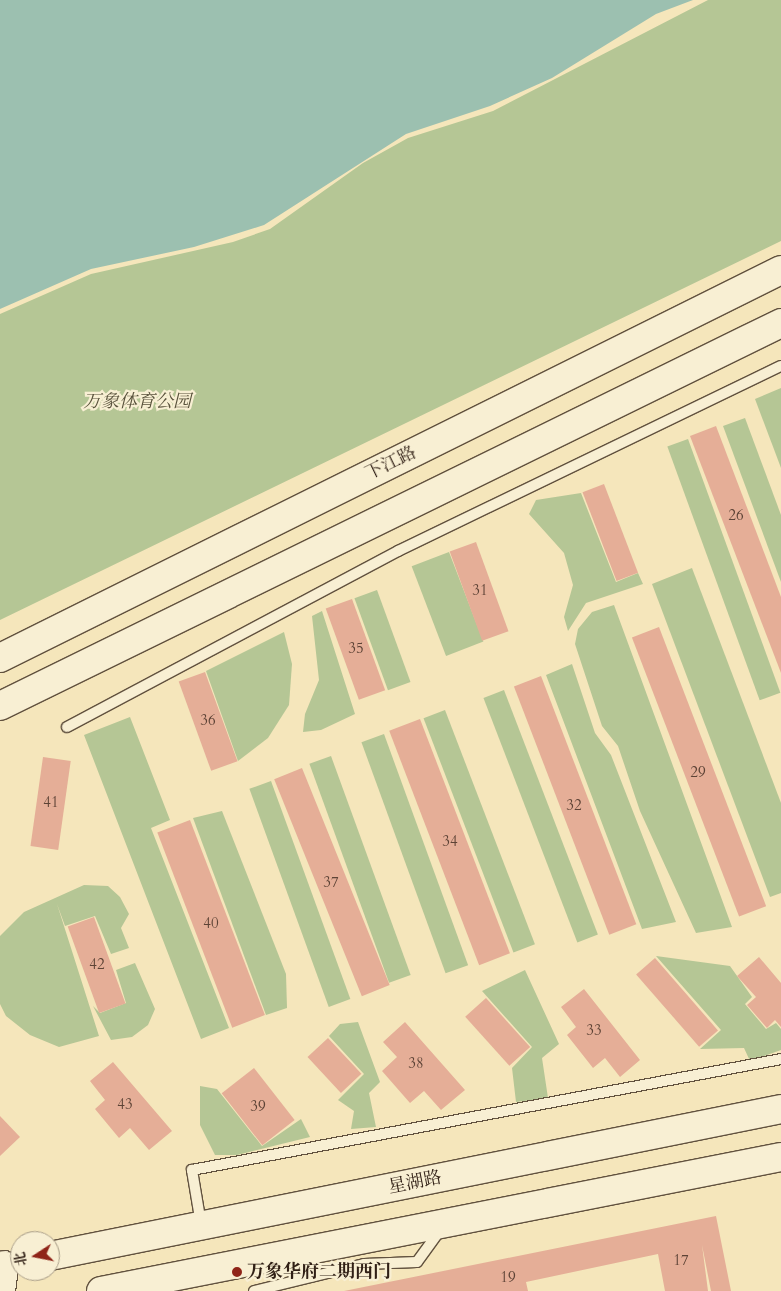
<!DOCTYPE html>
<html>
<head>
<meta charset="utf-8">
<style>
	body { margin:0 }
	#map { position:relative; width:781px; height:1291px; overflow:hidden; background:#f5e6bb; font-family:Cardo,"Noto Serif SC",serif }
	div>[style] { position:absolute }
	.green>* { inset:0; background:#b5c695; transform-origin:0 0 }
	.water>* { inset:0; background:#9cc0b0 }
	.building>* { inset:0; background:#e5ae97; transform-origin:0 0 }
	.roads { filter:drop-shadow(1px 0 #61513e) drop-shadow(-1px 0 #61513e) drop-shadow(0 1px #61513e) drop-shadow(0 -1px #61513e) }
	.lane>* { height:10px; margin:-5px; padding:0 5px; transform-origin:5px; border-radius:5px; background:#f8efd3 }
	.secondary>* { height:28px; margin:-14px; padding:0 14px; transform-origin:14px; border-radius:14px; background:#f8efd3 }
	.dots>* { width:14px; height:14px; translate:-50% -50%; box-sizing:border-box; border:2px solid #f8efd3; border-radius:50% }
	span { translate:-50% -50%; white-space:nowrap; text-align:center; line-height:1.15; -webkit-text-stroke:4.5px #f8efd3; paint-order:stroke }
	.number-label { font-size:15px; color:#5d4336 }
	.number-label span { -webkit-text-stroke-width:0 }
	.park-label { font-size:18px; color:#58513b; font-style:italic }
	.street-label { font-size:18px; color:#301f15 }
	.poi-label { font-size:18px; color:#301f15; font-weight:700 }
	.left { translate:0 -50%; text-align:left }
	.north { position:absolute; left:10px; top:1231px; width:50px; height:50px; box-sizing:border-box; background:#f8efd3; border:1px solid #a89c87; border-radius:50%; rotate:259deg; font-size:14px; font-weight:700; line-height:20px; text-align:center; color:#301f15 }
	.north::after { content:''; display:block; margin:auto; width:18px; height:22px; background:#8f2418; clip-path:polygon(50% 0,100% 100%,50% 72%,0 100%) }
</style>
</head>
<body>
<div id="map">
	<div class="green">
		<div style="clip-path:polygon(708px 0,781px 0,781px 241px,0 620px,0 314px,91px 274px,233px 242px,270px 229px,363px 163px,408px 138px,493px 111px)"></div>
		<div style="clip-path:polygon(781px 388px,781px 468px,755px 399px)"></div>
		<div style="clip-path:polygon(745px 418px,781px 515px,781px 582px,723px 426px)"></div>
		<div style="left:688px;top:439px;width:270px;height:22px;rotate:70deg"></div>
		<div style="clip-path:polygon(581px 493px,616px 582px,638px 573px,643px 584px,586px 603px,568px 631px,564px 617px,573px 585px,564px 553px,529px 514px,536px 500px)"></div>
		<div style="left:449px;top:552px;width:96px;height:40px;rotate:69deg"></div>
		<div style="clip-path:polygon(692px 568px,781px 803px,781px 893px,770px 897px,652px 584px)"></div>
		<div style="left:377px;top:590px;width:98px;height:24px;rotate:70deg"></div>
		<div style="clip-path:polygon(614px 605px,732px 927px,696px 933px,640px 811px,618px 746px,602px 726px,575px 644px,578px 629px,592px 612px)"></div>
		<div style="clip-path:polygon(322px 611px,355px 714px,321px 730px,303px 732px,305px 714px,319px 680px,312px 616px)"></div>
		<div style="clip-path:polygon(284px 632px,292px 664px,289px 705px,268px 738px,238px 761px,206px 671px)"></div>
		<div style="clip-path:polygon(572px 664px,595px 733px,611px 755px,676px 922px,642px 929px,546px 675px)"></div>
		<div style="left:504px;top:690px;width:262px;height:22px;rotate:69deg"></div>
		<div style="left:445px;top:710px;width:251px;height:23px;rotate:69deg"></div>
		<div style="clip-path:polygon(130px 717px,170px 820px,151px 828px,229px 1028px,201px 1039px,84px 735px)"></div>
		<div style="left:384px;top:734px;width:246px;height:24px;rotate:70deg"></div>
		<div style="left:331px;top:756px;width:233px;height:23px;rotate:70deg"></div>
		<div style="left:271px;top:781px;width:232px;height:23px;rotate:70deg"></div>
		<div style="clip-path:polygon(222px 811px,286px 974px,287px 1008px,266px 1015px,193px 818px)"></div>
		<div style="clip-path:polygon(84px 885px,108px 886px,120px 897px,129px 914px,121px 928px,129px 948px,111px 954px,95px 916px,65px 926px,57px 904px,99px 1036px,59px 1047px,30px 1035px,6px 1016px,0 1004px,0 936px,24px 912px)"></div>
		<div style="clip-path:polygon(656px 956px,730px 966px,752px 997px,745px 1004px,766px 1029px,776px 1023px,781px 1029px,781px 1050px,750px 1061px,744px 1048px,700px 1049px,721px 1030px)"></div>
		<div style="clip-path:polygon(135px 963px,155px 1009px,148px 1025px,132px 1037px,111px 1040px,93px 1006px,100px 1013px,126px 1003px,116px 970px)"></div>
		<div style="clip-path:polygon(525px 970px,559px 1044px,542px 1058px,548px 1098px,516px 1102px,512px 1068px,532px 1047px,482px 991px)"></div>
		<div style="clip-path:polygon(358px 1022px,380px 1082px,369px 1093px,376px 1127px,351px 1129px,354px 1111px,338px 1100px,364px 1074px,329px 1036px,340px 1024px)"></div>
		<div style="clip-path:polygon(200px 1086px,217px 1089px,262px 1146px,301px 1119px,310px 1137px,237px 1155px,215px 1155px,200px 1125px)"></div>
	</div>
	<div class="water">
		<div style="clip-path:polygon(0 0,693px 0,656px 14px,552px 78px,490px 106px,406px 134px,264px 225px,194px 247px,91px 269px,0 309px)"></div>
	</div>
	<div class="building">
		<div style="clip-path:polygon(716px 426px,781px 597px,781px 673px,690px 436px)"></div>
		<div style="left:604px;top:484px;width:95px;height:23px;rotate:69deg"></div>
		<div style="left:476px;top:542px;width:95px;height:28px;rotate:70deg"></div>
		<div style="left:352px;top:599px;width:97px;height:28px;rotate:70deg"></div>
		<div style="left:659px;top:627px;width:299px;height:29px;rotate:69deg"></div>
		<div style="left:205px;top:672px;width:95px;height:28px;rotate:70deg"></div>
		<div style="left:541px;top:676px;width:266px;height:29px;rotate:69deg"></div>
		<div style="left:420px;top:719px;width:251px;height:33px;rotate:69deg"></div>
		<div style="left:43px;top:757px;width:28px;height:90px;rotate:8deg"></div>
		<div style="left:302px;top:768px;width:234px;height:30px;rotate:68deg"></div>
		<div style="left:190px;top:820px;width:209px;height:35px;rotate:69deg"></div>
		<div style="left:94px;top:917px;width:92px;height:28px;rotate:70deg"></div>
		<div style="clip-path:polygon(759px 957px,781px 983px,781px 1027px,775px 1020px,767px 1028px,747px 1005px,756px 997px,737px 976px)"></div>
		<div style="left:655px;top:958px;width:96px;height:25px;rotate:49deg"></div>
		<div style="clip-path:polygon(584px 989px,640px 1060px,620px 1077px,605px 1058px,593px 1068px,567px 1035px,576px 1027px,561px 1007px)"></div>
		<div style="left:486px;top:998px;width:66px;height:28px;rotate:48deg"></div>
		<div style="clip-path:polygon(405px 1022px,465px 1090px,441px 1110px,424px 1091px,410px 1103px,382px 1071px,397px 1057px,383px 1042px)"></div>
		<div style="left:328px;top:1038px;width:49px;height:28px;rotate:47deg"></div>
		<div style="clip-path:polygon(113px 1062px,172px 1131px,149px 1150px,130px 1128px,119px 1138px,95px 1109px,105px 1100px,90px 1081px)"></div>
		<div style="left:254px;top:1068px;width:66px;height:41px;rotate:52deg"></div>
		<div style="clip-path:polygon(0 1116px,20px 1137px,0 1156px)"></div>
		<div style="clip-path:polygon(716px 1216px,731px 1291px,711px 1291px,702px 1245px,708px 1291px,665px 1291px,658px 1254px,526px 1282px,528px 1291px,344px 1291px)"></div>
	</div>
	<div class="roads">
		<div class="lane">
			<div style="left:67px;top:727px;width:375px;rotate:-28deg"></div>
			<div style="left:398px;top:551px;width:425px;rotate:-25.8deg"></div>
			<div style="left:201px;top:1224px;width:55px;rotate:-99.5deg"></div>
			<div style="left:192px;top:1170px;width:599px;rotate:-10.67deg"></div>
			<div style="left:254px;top:1291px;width:113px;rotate:-13.8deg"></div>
			<div style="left:364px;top:1264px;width:53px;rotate:-2.2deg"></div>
			<div style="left:417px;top:1262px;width:41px;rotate:-54deg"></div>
		</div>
		<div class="secondary">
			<div style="left:0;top:658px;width:872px;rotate:-26.42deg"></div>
			<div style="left:0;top:706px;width:870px;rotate:-26.12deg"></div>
			<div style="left:50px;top:1256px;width:746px;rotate:-11.37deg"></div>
			<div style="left:1px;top:1291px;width:26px;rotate:-83deg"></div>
			<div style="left:101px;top:1291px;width:693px;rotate:-11.15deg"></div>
		</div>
	</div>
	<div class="dots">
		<div style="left:237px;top:1272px;background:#8f2418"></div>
	</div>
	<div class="number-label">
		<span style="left:736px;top:516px">26</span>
		<span style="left:480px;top:591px">31</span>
		<span style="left:356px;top:649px">35</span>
		<span style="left:208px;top:721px">36</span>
		<span style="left:698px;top:773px">29</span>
		<span style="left:51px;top:803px">41</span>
		<span style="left:574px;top:806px">32</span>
		<span style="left:450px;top:842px">34</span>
		<span style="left:331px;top:883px">37</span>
		<span style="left:211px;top:924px">40</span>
		<span style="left:97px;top:965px">42</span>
		<span style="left:594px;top:1031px">33</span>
		<span style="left:416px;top:1064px">38</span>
		<span style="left:125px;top:1105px">43</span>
		<span style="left:258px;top:1107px">39</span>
		<span style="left:681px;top:1261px">17</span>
		<span style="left:508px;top:1278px">19</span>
	</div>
	<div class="park-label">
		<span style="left:137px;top:402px">万象体育公园</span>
	</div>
	<div class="street-label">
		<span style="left:391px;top:464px;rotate:-26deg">下江路</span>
		<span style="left:415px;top:1183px;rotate:-11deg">星湖路</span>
	</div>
	<div class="poi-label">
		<span class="left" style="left:247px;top:1272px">万象华府二期西门</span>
	</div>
	<div class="north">北</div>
</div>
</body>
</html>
